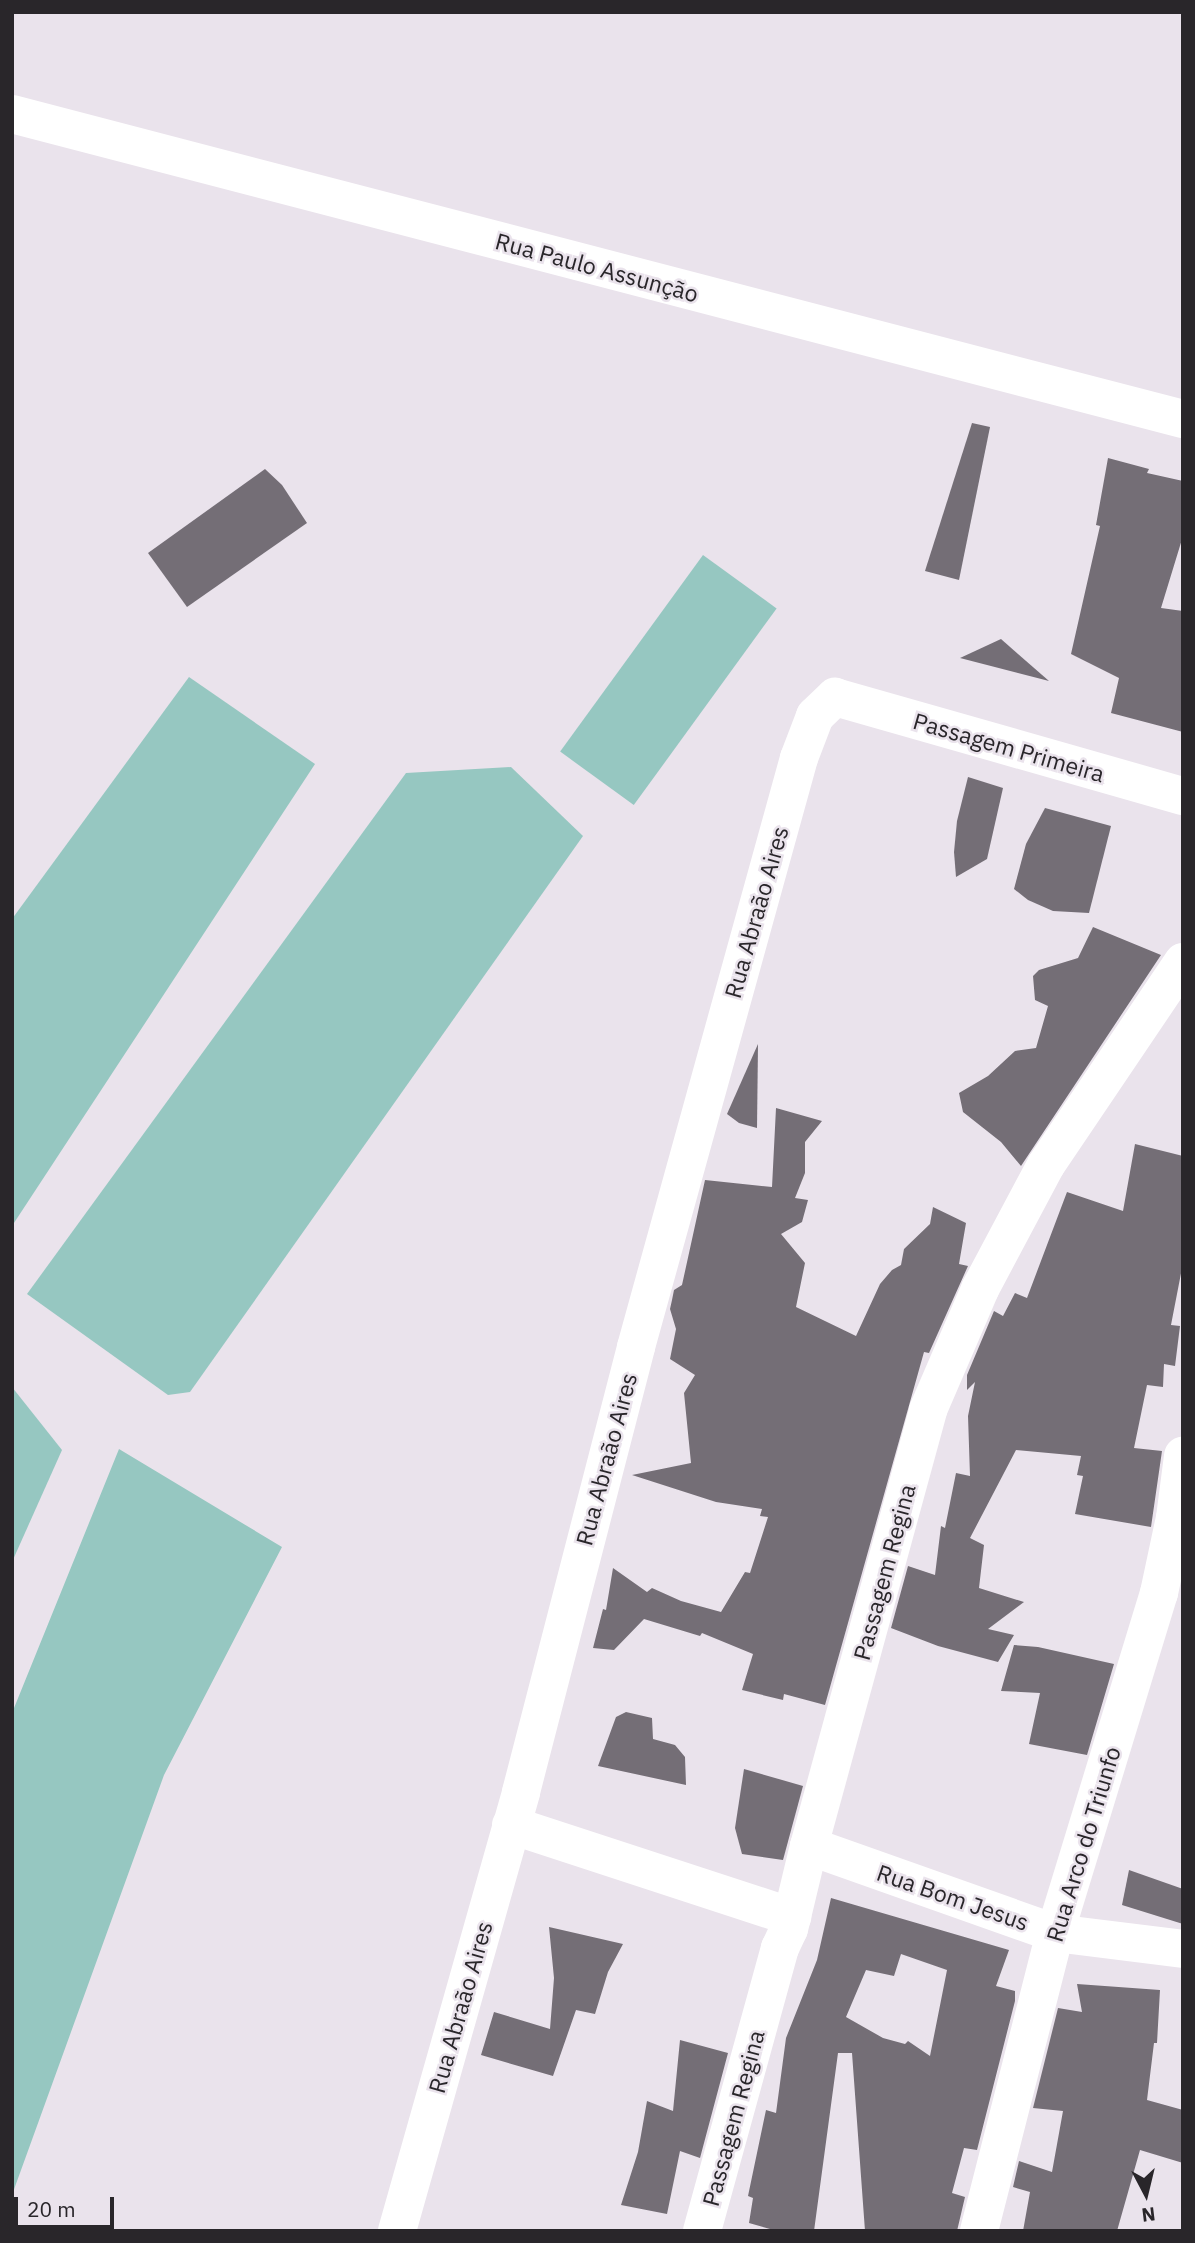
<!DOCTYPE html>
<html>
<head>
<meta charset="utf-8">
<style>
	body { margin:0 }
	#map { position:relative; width:1195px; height:2243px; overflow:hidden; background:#eae3ec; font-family:"IBM Plex Sans",sans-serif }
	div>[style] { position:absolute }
	.water>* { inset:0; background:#96c7c1; transform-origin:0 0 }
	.building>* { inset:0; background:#746e76 }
	.minor>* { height:38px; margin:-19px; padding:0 19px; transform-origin:19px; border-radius:19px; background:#fff }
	span { translate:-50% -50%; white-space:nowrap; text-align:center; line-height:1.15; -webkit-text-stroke:5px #eae3ec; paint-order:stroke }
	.street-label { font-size:23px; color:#29262a }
	.frame { position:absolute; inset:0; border:14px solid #29262a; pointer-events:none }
	.north { position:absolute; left:1111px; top:2159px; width:70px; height:70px; -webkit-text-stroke:5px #eae3ec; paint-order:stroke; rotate:173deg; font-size:19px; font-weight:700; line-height:28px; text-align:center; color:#29262a }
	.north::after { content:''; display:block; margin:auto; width:24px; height:32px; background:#29262a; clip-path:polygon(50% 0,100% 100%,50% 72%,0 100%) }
	.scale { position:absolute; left:14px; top:2197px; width:100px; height:32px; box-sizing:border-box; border:4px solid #29262a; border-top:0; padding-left:9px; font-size:21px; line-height:24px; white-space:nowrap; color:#29262a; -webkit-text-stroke:5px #eae3ec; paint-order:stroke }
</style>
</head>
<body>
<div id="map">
	<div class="water">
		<div style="left:703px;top:555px;width:91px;height:243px;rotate:36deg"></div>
		<div style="clip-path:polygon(189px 677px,315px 764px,12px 1226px,12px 919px)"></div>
		<div style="clip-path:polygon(511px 767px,583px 836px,190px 1392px,168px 1395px,27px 1294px,406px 773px)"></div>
		<div style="clip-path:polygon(12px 1387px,62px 1450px,12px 1562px)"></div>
		<div style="clip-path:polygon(119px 1449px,282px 1547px,164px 1775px,12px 2195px,12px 1713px)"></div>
	</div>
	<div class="building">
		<div style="clip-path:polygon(972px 423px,990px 427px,959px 580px,925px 571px)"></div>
		<div style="clip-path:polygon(1108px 458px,1149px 469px,1147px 473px,1183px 481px,1183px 536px,1161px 608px,1183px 611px,1183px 732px,1111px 713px,1119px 678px,1071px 654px,1100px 526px,1096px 525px)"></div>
		<div style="clip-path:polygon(265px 469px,282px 485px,307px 523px,187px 607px,148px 553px)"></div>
		<div style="clip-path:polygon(1001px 639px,1049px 681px,960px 658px)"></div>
		<div style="clip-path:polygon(968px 777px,1003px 788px,987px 859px,956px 877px,954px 852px,957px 821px)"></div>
		<div style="clip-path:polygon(1045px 808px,1111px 826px,1089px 913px,1053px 911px,1028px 900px,1014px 889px,1026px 844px)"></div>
		<div style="clip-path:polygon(1093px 927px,1161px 955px,1021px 1166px,1001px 1142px,963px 1112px,959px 1093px,988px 1076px,1015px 1051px,1036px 1048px,1048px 1006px,1035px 1000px,1033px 976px,1039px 970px,1078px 958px)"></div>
		<div style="clip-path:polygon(758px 1044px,757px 1128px,739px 1123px,727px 1114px)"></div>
		<div style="clip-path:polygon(776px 1108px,822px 1121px,805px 1142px,805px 1173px,795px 1198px,808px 1200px,802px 1222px,781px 1234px,805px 1263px,796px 1307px,856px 1336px,880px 1284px,892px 1270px,901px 1265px,904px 1249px,930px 1224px,933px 1207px,966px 1223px,959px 1264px,968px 1266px,929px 1353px,924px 1352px,825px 1705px,784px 1694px,783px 1700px,742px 1690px,753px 1654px,702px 1633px,700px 1636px,644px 1619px,614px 1650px,593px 1648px,603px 1609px,606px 1610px,613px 1568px,647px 1592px,652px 1588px,681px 1601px,721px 1612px,745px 1572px,750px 1573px,768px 1517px,760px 1516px,762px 1509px,716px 1502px,632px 1475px,691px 1463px,684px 1393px,695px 1375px,670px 1359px,676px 1329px,670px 1309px,672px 1300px,674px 1290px,682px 1285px,705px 1180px,772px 1187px)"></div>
		<div style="clip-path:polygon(1135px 1144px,1183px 1156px,1183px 1263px,1171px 1325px,1180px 1326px,1175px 1366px,1164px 1364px,1163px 1387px,1147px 1385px,1134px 1448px,1162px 1451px,1151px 1527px,1075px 1514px,1083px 1476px,1077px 1475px,1081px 1456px,1016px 1450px,970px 1538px,984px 1545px,979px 1588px,1024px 1602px,988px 1629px,1014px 1635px,998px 1662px,938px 1646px,891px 1628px,908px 1566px,935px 1575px,941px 1526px,945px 1528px,956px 1473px,970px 1476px,968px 1416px,975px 1382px,967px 1390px,967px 1375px,994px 1311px,1003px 1316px,1015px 1293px,1027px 1298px,1067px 1192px,1123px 1211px)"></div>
		<div style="clip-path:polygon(1014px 1645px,1038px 1647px,1114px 1664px,1087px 1755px,1029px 1744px,1040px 1693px,1001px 1691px)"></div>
		<div style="clip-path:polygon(626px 1712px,652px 1718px,653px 1739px,675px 1745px,685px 1757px,686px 1785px,598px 1766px,616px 1717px)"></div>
		<div style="clip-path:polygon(744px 1769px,803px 1786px,783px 1860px,742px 1854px,735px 1828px)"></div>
		<div style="clip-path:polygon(1129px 1870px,1183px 1889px,1183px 1924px,1122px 1905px)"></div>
		<div style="clip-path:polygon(evenodd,831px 1898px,1009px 1950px,996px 1986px,1015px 1991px,1015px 2001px,977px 2150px,964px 2148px,952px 2193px,965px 2197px,957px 2231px,865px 2231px,852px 2053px,838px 2053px,814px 2231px,777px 2231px,749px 2223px,753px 2198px,748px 2196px,766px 2110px,776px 2113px,786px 2038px,817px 1960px,831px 1898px,901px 1954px,947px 1970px,930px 2056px,908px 2041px,905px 2044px,883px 2038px,846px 2017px,866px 1970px,894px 1976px,901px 1954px)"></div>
		<div style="clip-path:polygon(549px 1927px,623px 1944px,608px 1972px,595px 2014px,576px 2010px,553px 2076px,481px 2055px,494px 2012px,550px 2029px,554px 1978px)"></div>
		<div style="clip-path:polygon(1077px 1984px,1160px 1990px,1157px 2043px,1154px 2043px,1147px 2100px,1183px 2110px,1183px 2163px,1140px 2150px,1117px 2231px,1023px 2231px,1030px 2192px,1013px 2187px,1019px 2161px,1052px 2172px,1063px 2111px,1033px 2108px,1058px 2008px,1082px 2012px)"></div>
		<div style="clip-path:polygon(680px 2040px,728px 2053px,700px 2158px,680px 2151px,667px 2214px,621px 2205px,638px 2152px,647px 2101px,673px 2111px)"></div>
	</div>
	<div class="minor">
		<div style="left:12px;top:114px;width:1210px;rotate:14.6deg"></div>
		<div style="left:511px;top:1825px;width:296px;rotate:18.1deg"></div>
		<div style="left:809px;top:1846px;width:261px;rotate:19.5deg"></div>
		<div style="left:1055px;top:1933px;width:129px;rotate:7.1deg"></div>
		<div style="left:397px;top:2231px;width:456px;rotate:-74.2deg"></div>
		<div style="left:521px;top:1792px;width:460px;rotate:-75.5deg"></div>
		<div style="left:636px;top:1347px;width:611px;rotate:-74.53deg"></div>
		<div style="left:799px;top:758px;width:45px;rotate:-69.1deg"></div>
		<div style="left:815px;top:716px;width:28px;rotate:-44deg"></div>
		<div style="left:835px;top:697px;width:362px;rotate:15.9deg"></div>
		<div style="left:702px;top:2231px;width:294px;rotate:-74.6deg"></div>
		<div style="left:780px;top:1948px;width:21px;rotate:-65deg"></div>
		<div style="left:789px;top:1929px;width:85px;rotate:-76.5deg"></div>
		<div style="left:809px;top:1846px;width:452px;rotate:-74.7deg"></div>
		<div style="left:928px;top:1410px;width:132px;rotate:-66.7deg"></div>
		<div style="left:980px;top:1289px;width:140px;rotate:-62deg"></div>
		<div style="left:1046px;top:1165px;width:245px;rotate:-56deg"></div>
		<div style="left:979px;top:2231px;width:308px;rotate:-75.7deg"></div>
		<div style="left:1055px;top:1933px;width:356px;rotate:-73deg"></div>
		<div style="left:1159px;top:1593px;width:77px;rotate:-78deg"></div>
		<div style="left:1175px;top:1518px;width:63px;rotate:-82.6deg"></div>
	</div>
	<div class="street-label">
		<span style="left:597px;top:267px;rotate:15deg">Rua Paulo Assunção</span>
		<span style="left:1009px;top:747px;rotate:16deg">Passagem Primeira</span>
		<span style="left:756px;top:912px;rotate:-74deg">Rua Abraão Aires</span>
		<span style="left:606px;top:1459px;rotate:-75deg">Rua Abraão Aires</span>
		<span style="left:884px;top:1572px;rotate:-75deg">Passagem Regina</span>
		<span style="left:1083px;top:1844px;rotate:-73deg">Rua Arco do Triunfo</span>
		<span style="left:953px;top:1897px;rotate:19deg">Rua Bom Jesus</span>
		<span style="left:460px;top:2007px;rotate:-74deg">Rua Abraão Aires</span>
		<span style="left:733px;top:2118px;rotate:-75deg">Passagem Regina</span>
	</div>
	<div class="frame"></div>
	<div class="north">N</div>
	<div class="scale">20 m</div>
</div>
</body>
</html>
